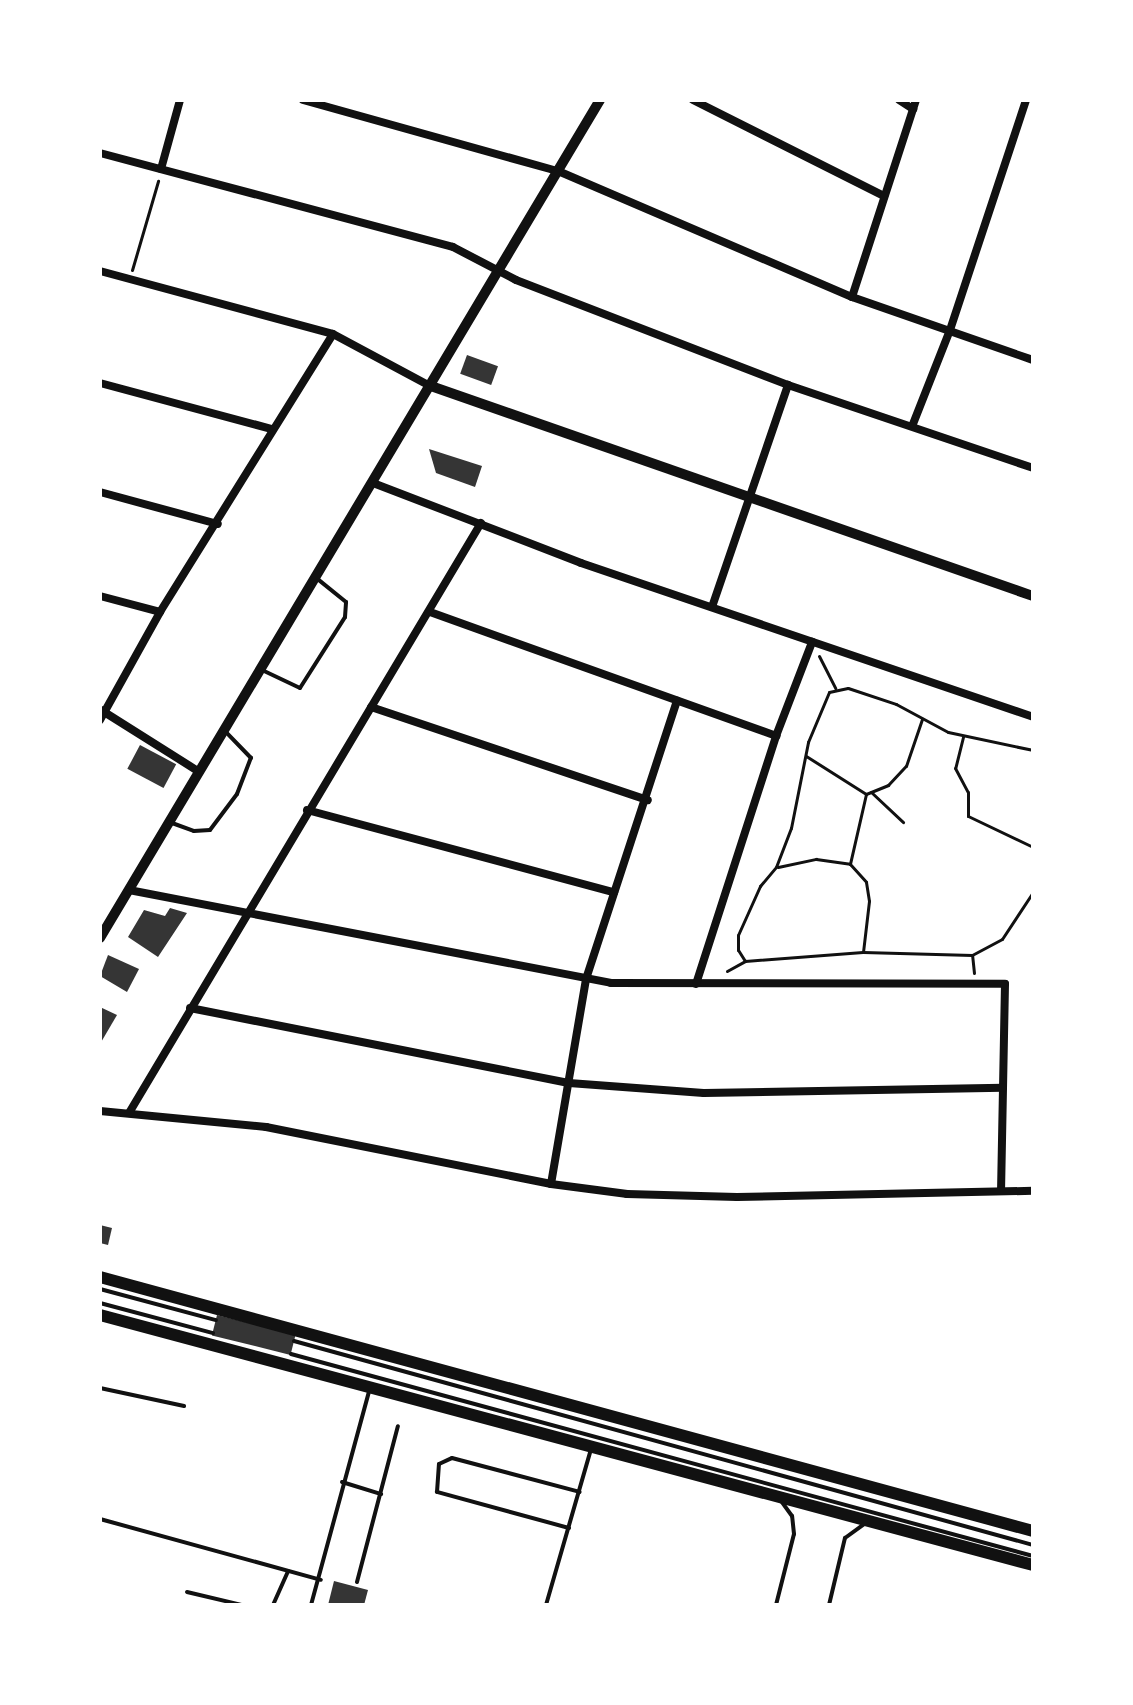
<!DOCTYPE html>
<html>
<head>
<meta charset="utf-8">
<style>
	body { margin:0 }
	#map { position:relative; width:1133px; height:1705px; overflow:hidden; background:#fff; font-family:"Exo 2",sans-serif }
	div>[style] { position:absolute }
	.building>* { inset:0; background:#353535; transform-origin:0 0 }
	.path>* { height:3px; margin:-1.5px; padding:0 1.5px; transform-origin:1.5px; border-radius:1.5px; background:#111 }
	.service>* { height:4px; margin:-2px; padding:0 2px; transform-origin:2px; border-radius:2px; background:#111 }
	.minor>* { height:8px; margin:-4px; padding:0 4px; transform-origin:4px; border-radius:4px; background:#111 }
	.tertiary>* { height:10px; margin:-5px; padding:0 5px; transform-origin:5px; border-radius:5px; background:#111 }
	.primary>* { height:12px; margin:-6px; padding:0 6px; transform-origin:6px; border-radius:6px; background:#111 }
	span { translate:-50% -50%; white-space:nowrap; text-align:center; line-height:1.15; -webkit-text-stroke:8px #fff; paint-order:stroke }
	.frame { position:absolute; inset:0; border:102px solid #fff; pointer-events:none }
</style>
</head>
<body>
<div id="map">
	<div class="building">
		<div style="left:467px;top:355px;width:33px;height:20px;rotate:20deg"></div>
		<div style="clip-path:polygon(429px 449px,482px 466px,475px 487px,436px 473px)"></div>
		<div style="left:140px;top:745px;width:41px;height:27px;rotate:28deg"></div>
		<div style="clip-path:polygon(170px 908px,187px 913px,158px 957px,128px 937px,144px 910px,165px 916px)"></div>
		<div style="clip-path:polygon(108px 955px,139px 969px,127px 992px,100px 976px)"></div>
		<div style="clip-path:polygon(100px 1007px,117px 1015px,100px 1044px)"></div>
		<div style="clip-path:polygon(100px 1225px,112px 1228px,108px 1245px,100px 1243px)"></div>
		<div style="left:217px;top:1315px;width:81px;height:21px;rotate:14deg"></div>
		<div style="clip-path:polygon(334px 1581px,368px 1590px,364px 1605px,328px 1605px)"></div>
	</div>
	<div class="path">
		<div style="left:132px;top:270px;width:93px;rotate:-73.7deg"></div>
		<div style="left:819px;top:656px;width:36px;rotate:63deg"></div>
		<div style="left:963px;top:737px;width:32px;rotate:104deg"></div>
		<div style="left:955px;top:768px;width:27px;rotate:62deg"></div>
		<div style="left:968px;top:792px;width:24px;rotate:90deg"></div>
		<div style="left:968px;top:816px;width:72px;rotate:25.5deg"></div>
		<div style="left:806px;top:756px;width:71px;rotate:32.3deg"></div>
		<div style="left:866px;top:794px;width:72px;rotate:102.9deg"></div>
		<div style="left:871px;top:792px;width:44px;rotate:43.2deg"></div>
		<div style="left:866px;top:794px;width:24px;rotate:-22deg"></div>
		<div style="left:888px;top:785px;width:26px;rotate:-47deg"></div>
		<div style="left:906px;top:766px;width:50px;rotate:-71.2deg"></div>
		<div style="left:778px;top:867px;width:39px;rotate:-12deg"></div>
		<div style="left:816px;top:859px;width:34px;rotate:8deg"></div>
		<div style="left:850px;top:864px;width:24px;rotate:48deg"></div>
		<div style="left:866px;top:882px;width:19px;rotate:81deg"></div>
		<div style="left:869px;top:901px;width:51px;rotate:96.7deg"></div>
		<div style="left:745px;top:961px;width:13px;rotate:-122deg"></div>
		<div style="left:738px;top:950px;width:15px;rotate:-90deg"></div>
		<div style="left:738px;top:935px;width:54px;rotate:-65.8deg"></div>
		<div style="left:760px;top:886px;width:25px;rotate:-50deg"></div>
		<div style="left:776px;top:867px;width:42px;rotate:-69deg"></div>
		<div style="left:791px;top:828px;width:88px;rotate:-78.8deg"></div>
		<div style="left:808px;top:742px;width:54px;rotate:-67.2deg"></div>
		<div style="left:829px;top:692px;width:19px;rotate:-12deg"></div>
		<div style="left:848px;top:688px;width:51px;rotate:18.4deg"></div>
		<div style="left:896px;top:704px;width:59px;rotate:28.3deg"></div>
		<div style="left:948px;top:732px;width:87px;rotate:12deg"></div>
		<div style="left:727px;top:971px;width:21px;rotate:-29deg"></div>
		<div style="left:745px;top:961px;width:118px;rotate:-4.4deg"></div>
		<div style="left:863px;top:952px;width:109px;rotate:1.6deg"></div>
		<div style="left:974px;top:973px;width:18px;rotate:-96deg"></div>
		<div style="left:972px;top:955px;width:34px;rotate:-28deg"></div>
		<div style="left:1002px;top:939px;width:56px;rotate:-56.6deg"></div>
	</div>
	<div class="service">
		<div style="left:262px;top:670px;width:42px;rotate:25.3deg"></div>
		<div style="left:300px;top:688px;width:84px;rotate:-57.6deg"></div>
		<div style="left:345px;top:617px;width:15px;rotate:-86deg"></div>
		<div style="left:346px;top:602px;width:38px;rotate:-141deg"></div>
		<div style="left:172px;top:823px;width:23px;rotate:20deg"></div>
		<div style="left:194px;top:831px;width:16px;rotate:-4deg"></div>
		<div style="left:210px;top:830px;width:45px;rotate:-53.1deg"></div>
		<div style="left:237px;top:794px;width:39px;rotate:-69deg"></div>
		<div style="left:251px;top:758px;width:37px;rotate:-134deg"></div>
		<div style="left:100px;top:1289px;width:120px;rotate:15deg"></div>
		<div style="left:100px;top:1303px;width:117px;rotate:14.9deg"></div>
		<div style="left:294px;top:1341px;width:767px;rotate:15.43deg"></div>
		<div style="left:291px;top:1354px;width:769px;rotate:15.23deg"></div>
		<div style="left:100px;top:1388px;width:86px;rotate:12.1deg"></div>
		<div style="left:342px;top:1482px;width:41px;rotate:17.1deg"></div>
		<div style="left:100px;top:1519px;width:229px;rotate:15.4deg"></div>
		<div style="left:569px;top:1528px;width:137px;rotate:-164.7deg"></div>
		<div style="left:437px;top:1492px;width:28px;rotate:-86deg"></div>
		<div style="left:439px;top:1464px;width:14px;rotate:-25deg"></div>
		<div style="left:452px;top:1458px;width:132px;rotate:14.9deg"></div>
		<div style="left:357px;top:1582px;width:161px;rotate:-75.3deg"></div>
		<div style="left:187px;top:1592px;width:57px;rotate:13.3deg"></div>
		<div style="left:273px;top:1605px;width:37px;rotate:-66deg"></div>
		<div style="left:311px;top:1605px;width:225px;rotate:-74.8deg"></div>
		<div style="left:546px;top:1605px;width:162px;rotate:-73.9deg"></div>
		<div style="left:776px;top:1605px;width:73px;rotate:-75.8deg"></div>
		<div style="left:794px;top:1534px;width:18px;rotate:-96deg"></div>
		<div style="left:792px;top:1516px;width:19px;rotate:-126deg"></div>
		<div style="left:829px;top:1605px;width:69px;rotate:-76.6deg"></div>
		<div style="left:845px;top:1538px;width:24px;rotate:-36deg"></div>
	</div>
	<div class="minor">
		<div style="left:303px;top:100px;width:265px;rotate:15.6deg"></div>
		<div style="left:558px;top:171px;width:320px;rotate:23.2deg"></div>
		<div style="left:852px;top:297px;width:192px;rotate:19.2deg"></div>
		<div style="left:693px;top:100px;width:214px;rotate:26.7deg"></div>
		<div style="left:899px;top:100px;width:17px;rotate:33deg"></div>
		<div style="left:100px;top:153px;width:365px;rotate:14.9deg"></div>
		<div style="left:453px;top:247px;width:71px;rotate:27.6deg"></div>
		<div style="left:516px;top:280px;width:292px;rotate:21.1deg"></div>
		<div style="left:788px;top:385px;width:259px;rotate:18.7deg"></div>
		<div style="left:161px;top:169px;width:72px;rotate:-74.6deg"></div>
		<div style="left:100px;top:271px;width:241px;rotate:15.1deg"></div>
		<div style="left:333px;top:334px;width:108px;rotate:28.2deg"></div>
		<div style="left:852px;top:297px;width:207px;rotate:-72deg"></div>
		<div style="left:100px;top:383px;width:178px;rotate:15deg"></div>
		<div style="left:913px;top:424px;width:101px;rotate:-68.5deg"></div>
		<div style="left:950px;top:330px;width:242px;rotate:-71.7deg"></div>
		<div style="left:373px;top:483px;width:223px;rotate:21deg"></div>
		<div style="left:581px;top:563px;width:478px;rotate:18.8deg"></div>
		<div style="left:100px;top:492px;width:122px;rotate:15.2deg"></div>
		<div style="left:100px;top:596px;width:62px;rotate:14.9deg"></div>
		<div style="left:712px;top:607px;width:235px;rotate:-71.1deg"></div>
		<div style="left:430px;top:612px;width:368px;rotate:19.7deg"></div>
		<div style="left:371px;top:707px;width:292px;rotate:18.6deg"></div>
		<div style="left:101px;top:710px;width:115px;rotate:32.2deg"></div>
		<div style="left:100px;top:720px;width:124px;rotate:-60.9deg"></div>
		<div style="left:160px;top:612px;width:327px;rotate:-58.1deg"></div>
		<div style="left:307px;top:810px;width:318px;rotate:15deg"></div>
		<div style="left:129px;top:890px;width:491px;rotate:10.9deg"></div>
		<div style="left:611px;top:983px;width:394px;rotate:0.1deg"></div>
		<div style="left:1005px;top:984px;width:207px;rotate:91.1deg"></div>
		<div style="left:696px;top:984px;width:261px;rotate:-72.1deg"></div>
		<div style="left:776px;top:736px;width:101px;rotate:-69deg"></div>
		<div style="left:190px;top:1008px;width:386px;rotate:11.2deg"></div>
		<div style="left:569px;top:1083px;width:135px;rotate:4.2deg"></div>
		<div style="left:704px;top:1093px;width:299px;rotate:-1deg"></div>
		<div style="left:100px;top:1111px;width:167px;rotate:5.5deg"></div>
		<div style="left:266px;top:1127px;width:291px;rotate:11.3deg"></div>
		<div style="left:551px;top:1184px;width:77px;rotate:7.5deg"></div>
		<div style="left:627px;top:1194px;width:110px;rotate:1.6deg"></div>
		<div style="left:737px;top:1197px;width:296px;rotate:-1.2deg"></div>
		<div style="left:129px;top:1113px;width:687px;rotate:-59.18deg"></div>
		<div style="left:551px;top:1184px;width:208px;rotate:-80.3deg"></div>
		<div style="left:586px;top:979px;width:293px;rotate:-71.9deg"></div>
	</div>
	<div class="tertiary">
		<div style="left:428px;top:385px;width:641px;rotate:19.23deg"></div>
		<div style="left:100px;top:938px;width:976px;rotate:-59.18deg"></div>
	</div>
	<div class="primary">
		<div style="left:100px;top:1277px;width:967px;rotate:15.23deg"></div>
		<div style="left:100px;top:1315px;width:966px;rotate:15deg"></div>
	</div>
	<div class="frame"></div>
</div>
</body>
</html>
